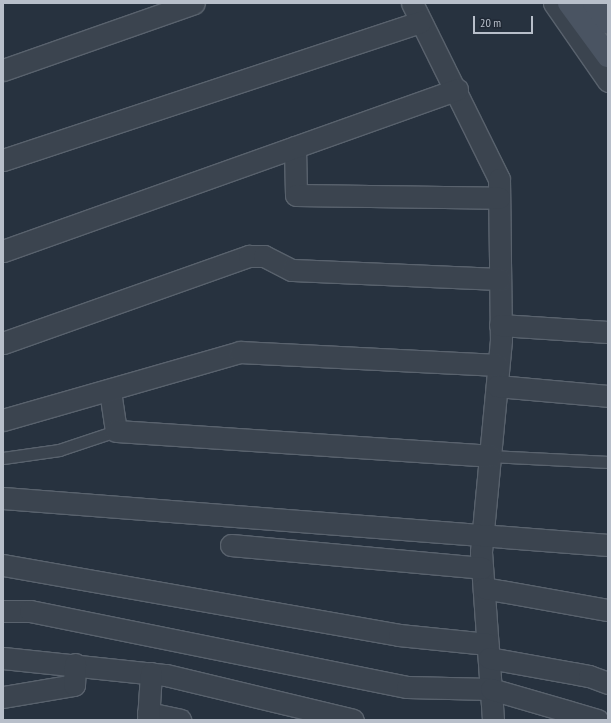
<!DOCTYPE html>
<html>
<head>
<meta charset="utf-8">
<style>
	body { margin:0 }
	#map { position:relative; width:611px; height:723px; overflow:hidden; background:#27323f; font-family:"PT Sans Narrow",sans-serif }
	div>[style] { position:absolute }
	.roads { filter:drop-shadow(1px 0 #59626d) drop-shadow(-1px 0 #59626d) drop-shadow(0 1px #59626d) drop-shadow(0 -1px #59626d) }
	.lane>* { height:11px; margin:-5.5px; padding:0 5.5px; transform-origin:5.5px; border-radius:5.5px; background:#3b444f }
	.street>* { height:21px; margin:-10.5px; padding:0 10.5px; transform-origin:10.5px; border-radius:10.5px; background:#3b444f }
	.secondary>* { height:22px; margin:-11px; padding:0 11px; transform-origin:11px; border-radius:11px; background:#4a5462 }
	span { translate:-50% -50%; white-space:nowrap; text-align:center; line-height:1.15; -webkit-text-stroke:3px #202935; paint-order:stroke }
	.frame { position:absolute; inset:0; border:4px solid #b8bfca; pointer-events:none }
	.scale { position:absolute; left:473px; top:16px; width:60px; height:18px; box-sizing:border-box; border:2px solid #b8bfca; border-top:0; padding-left:5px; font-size:12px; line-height:14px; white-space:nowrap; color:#b8bfca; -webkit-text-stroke:3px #202935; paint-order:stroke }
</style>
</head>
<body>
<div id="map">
	<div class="roads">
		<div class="lane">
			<div style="left:490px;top:456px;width:118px;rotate:2.9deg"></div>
			<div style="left:3px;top:458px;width:57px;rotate:-8.1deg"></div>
			<div style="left:59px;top:450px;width:60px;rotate:-18.4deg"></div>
		</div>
		<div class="street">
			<div style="left:412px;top:3px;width:196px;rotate:63.7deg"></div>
			<div style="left:499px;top:179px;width:161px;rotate:89.3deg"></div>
			<div style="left:501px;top:340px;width:213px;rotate:95.4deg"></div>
			<div style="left:481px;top:552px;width:168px;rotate:85.9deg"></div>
			<div style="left:554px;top:3px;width:95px;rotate:55.3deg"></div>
			<div style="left:3px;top:70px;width:202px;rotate:-19.3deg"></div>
			<div style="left:295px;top:147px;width:48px;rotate:88.8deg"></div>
			<div style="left:296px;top:195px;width:203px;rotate:0.8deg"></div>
			<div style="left:3px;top:160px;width:440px;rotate:-18.3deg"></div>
			<div style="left:3px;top:251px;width:482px;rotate:-19.6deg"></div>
			<div style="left:500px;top:325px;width:108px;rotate:3.7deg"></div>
			<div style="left:3px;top:343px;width:261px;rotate:-19.5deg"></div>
			<div style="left:249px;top:256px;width:15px"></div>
			<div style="left:264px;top:256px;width:31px;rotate:27deg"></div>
			<div style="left:292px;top:270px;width:208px;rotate:2.5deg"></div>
			<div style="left:497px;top:386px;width:111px;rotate:5.1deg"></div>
			<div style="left:110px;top:391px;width:40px;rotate:81.5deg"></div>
			<div style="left:116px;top:431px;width:375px;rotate:3.8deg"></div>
			<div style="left:3px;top:420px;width:247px;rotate:-16deg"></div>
			<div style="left:240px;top:352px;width:258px;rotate:2.9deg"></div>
			<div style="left:3px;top:498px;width:607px;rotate:4.44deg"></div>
			<div style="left:231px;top:545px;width:252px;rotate:5.2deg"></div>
			<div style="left:3px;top:565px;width:402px;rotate:10deg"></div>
			<div style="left:399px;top:635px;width:89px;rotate:5.8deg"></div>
			<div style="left:484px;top:588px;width:126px;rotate:10.1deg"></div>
			<div style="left:3px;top:611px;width:27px"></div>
			<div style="left:30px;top:611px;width:385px;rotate:11.4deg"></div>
			<div style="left:407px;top:687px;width:84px;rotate:1.4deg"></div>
			<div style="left:491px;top:689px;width:111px;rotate:16.2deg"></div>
			<div style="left:3px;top:658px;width:164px;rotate:6deg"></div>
			<div style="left:166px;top:675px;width:192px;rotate:13.5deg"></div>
			<div style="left:489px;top:658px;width:102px;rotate:10.2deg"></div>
			<div style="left:589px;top:676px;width:20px;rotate:20deg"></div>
			<div style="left:3px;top:697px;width:72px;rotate:-9.6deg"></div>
			<div style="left:74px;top:685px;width:21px;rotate:-87deg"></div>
			<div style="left:148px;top:713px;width:33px;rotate:12deg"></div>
			<div style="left:148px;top:720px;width:47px;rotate:-86.3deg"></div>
		</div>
		<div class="secondary">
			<div style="left:569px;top:3px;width:66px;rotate:53.7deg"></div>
			<div style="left:594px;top:3px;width:24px;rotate:54deg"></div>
		</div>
	</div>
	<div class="frame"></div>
	<div class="scale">20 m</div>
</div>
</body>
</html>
